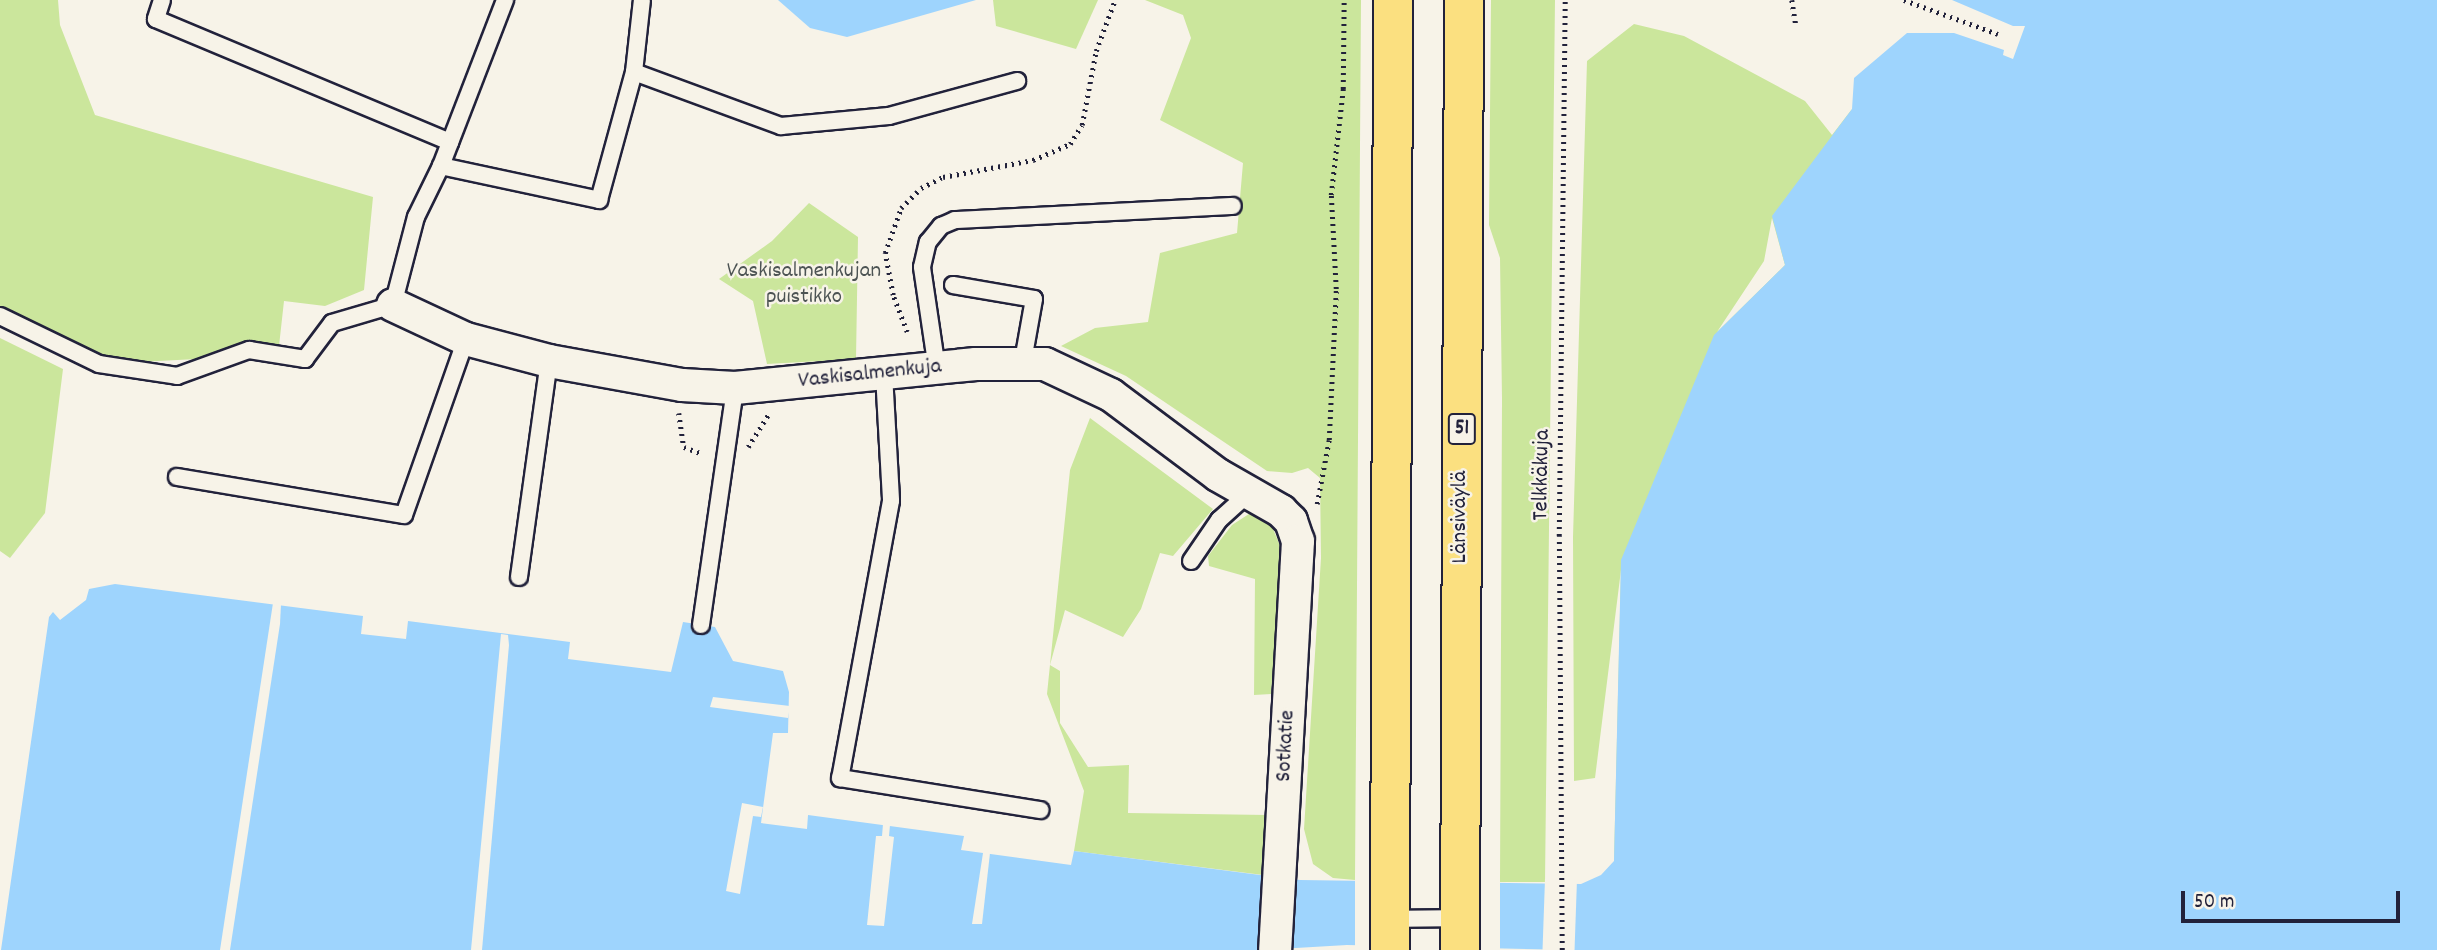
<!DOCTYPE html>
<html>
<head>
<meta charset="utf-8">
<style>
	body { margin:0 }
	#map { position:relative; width:2437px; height:950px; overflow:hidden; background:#f7f3e8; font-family:Dekko,sans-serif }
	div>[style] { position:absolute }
	.green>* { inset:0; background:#cbe69c }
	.water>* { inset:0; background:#9ed4fd }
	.pier>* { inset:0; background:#f7f3e8; transform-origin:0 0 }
	.path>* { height:4.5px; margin-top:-2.25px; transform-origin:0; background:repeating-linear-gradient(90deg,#22223b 0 2px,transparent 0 7px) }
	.roads { filter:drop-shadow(2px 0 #22223b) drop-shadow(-2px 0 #22223b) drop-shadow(0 2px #22223b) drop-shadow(0 -2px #22223b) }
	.lane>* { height:16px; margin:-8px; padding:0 8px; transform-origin:8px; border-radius:8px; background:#f7f3e8 }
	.street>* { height:32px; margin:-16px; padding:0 16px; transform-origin:16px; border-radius:16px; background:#f7f3e8 }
	.highway>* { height:38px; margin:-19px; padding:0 19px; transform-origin:19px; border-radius:19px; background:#fbe080 }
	span { translate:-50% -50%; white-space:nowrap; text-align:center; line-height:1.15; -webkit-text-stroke:5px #f7f3e8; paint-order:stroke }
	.shield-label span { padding:2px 5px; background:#f7f3e8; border:2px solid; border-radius:5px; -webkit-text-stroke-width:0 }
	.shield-label { font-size:21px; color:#22223b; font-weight:700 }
	.park-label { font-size:23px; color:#4c5353 }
	.street-label { font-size:23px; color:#22223b }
	.scale { position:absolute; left:2181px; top:891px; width:219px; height:32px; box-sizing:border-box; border:4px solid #22223b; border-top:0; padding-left:9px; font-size:21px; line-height:24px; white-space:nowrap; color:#22223b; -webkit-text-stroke:5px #f7f3e8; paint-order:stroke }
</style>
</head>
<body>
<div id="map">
	<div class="green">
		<div style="clip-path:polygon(0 0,58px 0,60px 25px,95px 115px,373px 197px,364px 290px,325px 306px,284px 301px,278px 355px,99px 364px,0 316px)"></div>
		<div style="clip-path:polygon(993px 0,1098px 0,1076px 49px,996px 26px)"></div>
		<div style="clip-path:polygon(1145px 0,1361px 0,1355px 880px,1333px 878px,1313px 864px,1304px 829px,1321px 558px,1320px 478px,1308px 468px,1292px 473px,1267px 471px,1126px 376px,1061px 346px,1095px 328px,1148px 322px,1160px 253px,1237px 233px,1243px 163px,1160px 120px,1191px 38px,1183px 15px)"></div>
		<div style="clip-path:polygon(1491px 0,1555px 0,1545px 882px,1500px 882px,1502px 399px,1500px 258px,1489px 225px)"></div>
		<div style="clip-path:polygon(evenodd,1634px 24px,1684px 36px,1805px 101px,1832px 135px,1852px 109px,1614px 861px,1621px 570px,1595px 778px,1574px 781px,1573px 537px,1587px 61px,1634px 24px,1772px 218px,1785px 265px,1717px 332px,1764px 261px,1772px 218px)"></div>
		<div style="clip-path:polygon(809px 203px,858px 237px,856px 359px,767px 364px,753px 301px,719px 279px,772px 241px)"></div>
		<div style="clip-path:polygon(0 338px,63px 369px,45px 513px,10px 558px,0 551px)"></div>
		<div style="clip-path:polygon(1090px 418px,1213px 509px,1173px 556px,1160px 553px,1141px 609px,1123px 637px,1065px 610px,1050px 665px,1060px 671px,1060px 723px,1088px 767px,1129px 765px,1128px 813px,1268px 815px,1263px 875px,1074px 851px,1084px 791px,1047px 694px,1070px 470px)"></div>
		<div style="clip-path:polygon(1252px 512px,1271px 524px,1283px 553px,1271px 694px,1254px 695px,1255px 579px,1209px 566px,1208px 556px,1232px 525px)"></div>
	</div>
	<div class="water">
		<div style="clip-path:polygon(778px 0,976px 0,847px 37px,810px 28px)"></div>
		<div style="clip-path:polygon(1952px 0,2437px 0,2437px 950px,1571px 950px,1347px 945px,1262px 950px,1px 950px,49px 617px,53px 612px,60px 620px,86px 600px,89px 589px,115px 584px,363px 616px,361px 634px,406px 639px,408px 621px,570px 642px,568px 659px,671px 672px,683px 622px,715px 627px,733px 661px,783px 671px,789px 692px,788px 733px,773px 733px,761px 823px,807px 829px,808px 815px,964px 836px,961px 850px,1071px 865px,1074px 851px,1300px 880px,1581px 884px,1601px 875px,1614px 861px,1621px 560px,1714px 335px,1785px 265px,1772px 216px,1852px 109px,1854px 78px,1907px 33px,1954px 33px,2004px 50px,2003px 55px,2013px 59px,2025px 26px,2013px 26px)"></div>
	</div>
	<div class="pier">
		<div style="clip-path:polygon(273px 603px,281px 604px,280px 624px,230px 950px,220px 950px)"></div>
		<div style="clip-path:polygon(501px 634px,508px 635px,509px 645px,482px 950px,471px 950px)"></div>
		<div style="clip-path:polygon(713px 697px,790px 706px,788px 718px,710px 707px)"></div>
		<div style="clip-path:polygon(742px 803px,763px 807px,761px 817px,753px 816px,740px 894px,726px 891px)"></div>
		<div style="clip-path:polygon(883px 824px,890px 825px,889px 836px,894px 837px,884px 926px,867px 925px,876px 836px,882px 836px)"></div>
		<div style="clip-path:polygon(983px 853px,990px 853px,982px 924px,972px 924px)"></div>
		<div style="left:1355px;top:877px;width:145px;height:72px"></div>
		<div style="left:1545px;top:879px;width:32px;height:71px;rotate:2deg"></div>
	</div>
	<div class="path">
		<div style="left:1792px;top:0;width:24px;rotate:81deg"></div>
		<div style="left:1904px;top:0;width:100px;rotate:19.9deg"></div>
		<div style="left:907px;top:332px;width:40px;rotate:-111deg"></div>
		<div style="left:893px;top:295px;width:43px;rotate:-100.8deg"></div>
		<div style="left:885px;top:253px;width:48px;rotate:-70.4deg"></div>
		<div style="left:901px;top:208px;width:28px;rotate:-45deg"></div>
		<div style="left:921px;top:188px;width:25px;rotate:-27deg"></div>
		<div style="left:943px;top:177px;width:92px;rotate:-10.7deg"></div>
		<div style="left:1033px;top:160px;width:40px;rotate:-23.4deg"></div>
		<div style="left:1070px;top:144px;width:22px;rotate:-58deg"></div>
		<div style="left:1082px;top:125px;width:75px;rotate:-79.3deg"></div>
		<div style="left:1096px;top:51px;width:54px;rotate:-69.6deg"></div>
		<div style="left:679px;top:413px;width:34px;rotate:82deg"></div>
		<div style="left:684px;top:447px;width:20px;rotate:20deg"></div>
		<div style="left:748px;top:447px;width:39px;rotate:-58deg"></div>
		<div style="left:1317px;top:504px;width:65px;rotate:-79.4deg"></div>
		<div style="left:1329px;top:440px;width:151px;rotate:-87.3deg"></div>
		<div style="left:1336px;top:289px;width:94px;rotate:-93deg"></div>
		<div style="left:1331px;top:195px;width:107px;rotate:-83.5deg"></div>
		<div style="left:1343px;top:89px;width:89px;rotate:-89.4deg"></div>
		<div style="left:1562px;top:950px;width:414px;rotate:-90.4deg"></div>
		<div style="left:1559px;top:536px;width:536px;rotate:-89.36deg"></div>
	</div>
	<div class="roads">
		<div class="lane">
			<div style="left:162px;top:0;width:20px;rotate:108deg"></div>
			<div style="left:156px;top:19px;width:319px;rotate:22.7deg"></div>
			<div style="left:634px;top:72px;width:157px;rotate:20.2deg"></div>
			<div style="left:781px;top:126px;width:108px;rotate:-5.3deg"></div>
			<div style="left:889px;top:116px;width:133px;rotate:-15.3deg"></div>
			<div style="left:441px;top:166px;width:162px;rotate:12.1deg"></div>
			<div style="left:599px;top:200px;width:133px;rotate:-74.7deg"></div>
			<div style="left:634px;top:72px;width:72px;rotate:-83.7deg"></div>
			<div style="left:953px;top:285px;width:82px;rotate:9.8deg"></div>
			<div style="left:1034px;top:299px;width:63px;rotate:100.1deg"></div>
			<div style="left:0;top:316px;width:110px;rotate:25.9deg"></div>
			<div style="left:99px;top:364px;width:79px;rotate:8.7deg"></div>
			<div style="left:177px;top:376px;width:77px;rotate:-19.9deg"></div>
			<div style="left:249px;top:350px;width:57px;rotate:9.1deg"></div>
			<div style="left:305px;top:359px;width:45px;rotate:-53.1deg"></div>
			<div style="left:332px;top:323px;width:64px;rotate:-16.4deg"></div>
			<div style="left:393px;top:305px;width:91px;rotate:-75.4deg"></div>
			<div style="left:416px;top:217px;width:57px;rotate:-63.9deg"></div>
			<div style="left:441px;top:166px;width:178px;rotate:-68.9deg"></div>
			<div style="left:937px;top:369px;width:103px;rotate:-98.4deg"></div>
			<div style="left:922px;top:267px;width:26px;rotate:-77deg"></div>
			<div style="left:928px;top:242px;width:21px;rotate:-51deg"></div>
			<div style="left:941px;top:226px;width:15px;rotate:-23deg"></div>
			<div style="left:955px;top:220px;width:278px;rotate:-2.9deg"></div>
			<div style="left:884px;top:374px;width:127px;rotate:86.8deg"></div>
			<div style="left:891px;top:501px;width:282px;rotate:100.4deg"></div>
			<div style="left:840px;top:778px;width:203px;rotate:9.1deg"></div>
			<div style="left:177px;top:477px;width:230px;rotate:9.5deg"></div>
			<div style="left:404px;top:515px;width:187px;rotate:-70.6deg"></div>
			<div style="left:1191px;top:561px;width:50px;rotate:-55.7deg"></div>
			<div style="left:1219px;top:520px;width:42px;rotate:-42.1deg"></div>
			<div style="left:519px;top:577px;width:218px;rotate:-82.1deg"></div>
			<div style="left:701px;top:625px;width:239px;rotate:-81.8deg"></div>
			<div style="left:1390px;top:919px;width:70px;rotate:-0.8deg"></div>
		</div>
		<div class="street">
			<div style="left:393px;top:305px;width:81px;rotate:25deg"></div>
			<div style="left:466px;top:339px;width:86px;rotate:14.8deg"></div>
			<div style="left:549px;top:361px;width:135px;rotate:10.2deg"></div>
			<div style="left:682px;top:385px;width:53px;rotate:3.2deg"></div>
			<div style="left:735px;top:388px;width:242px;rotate:-5.7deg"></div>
			<div style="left:976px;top:364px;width:69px"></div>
			<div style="left:1045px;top:364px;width:73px;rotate:25.2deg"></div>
			<div style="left:1111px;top:395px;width:134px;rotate:36.8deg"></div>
			<div style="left:1218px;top:475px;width:73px;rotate:29.7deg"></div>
			<div style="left:1281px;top:511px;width:14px;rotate:45deg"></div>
			<div style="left:1291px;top:521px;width:21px;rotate:71deg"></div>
			<div style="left:1298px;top:541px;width:410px;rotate:93.2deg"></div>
		</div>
		<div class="highway">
			<div style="left:1390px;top:950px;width:950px;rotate:-89.82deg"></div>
			<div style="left:1460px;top:950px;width:950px;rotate:-89.76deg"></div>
		</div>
	</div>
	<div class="shield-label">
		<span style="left:1462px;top:429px">51</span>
	</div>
	<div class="park-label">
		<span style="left:804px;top:285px">Vaskisalmenkujan<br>puistikko</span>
	</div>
	<div class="street-label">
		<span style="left:870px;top:375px;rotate:-6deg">Vaskisalmenkuja</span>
		<span style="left:1543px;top:475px;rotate:-89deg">Telkkäkuja</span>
		<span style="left:1461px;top:517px;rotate:-90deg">Länsiväylä</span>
		<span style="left:1287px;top:746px;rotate:-87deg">Sotkatie</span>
	</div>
	<div class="scale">50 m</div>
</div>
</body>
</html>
